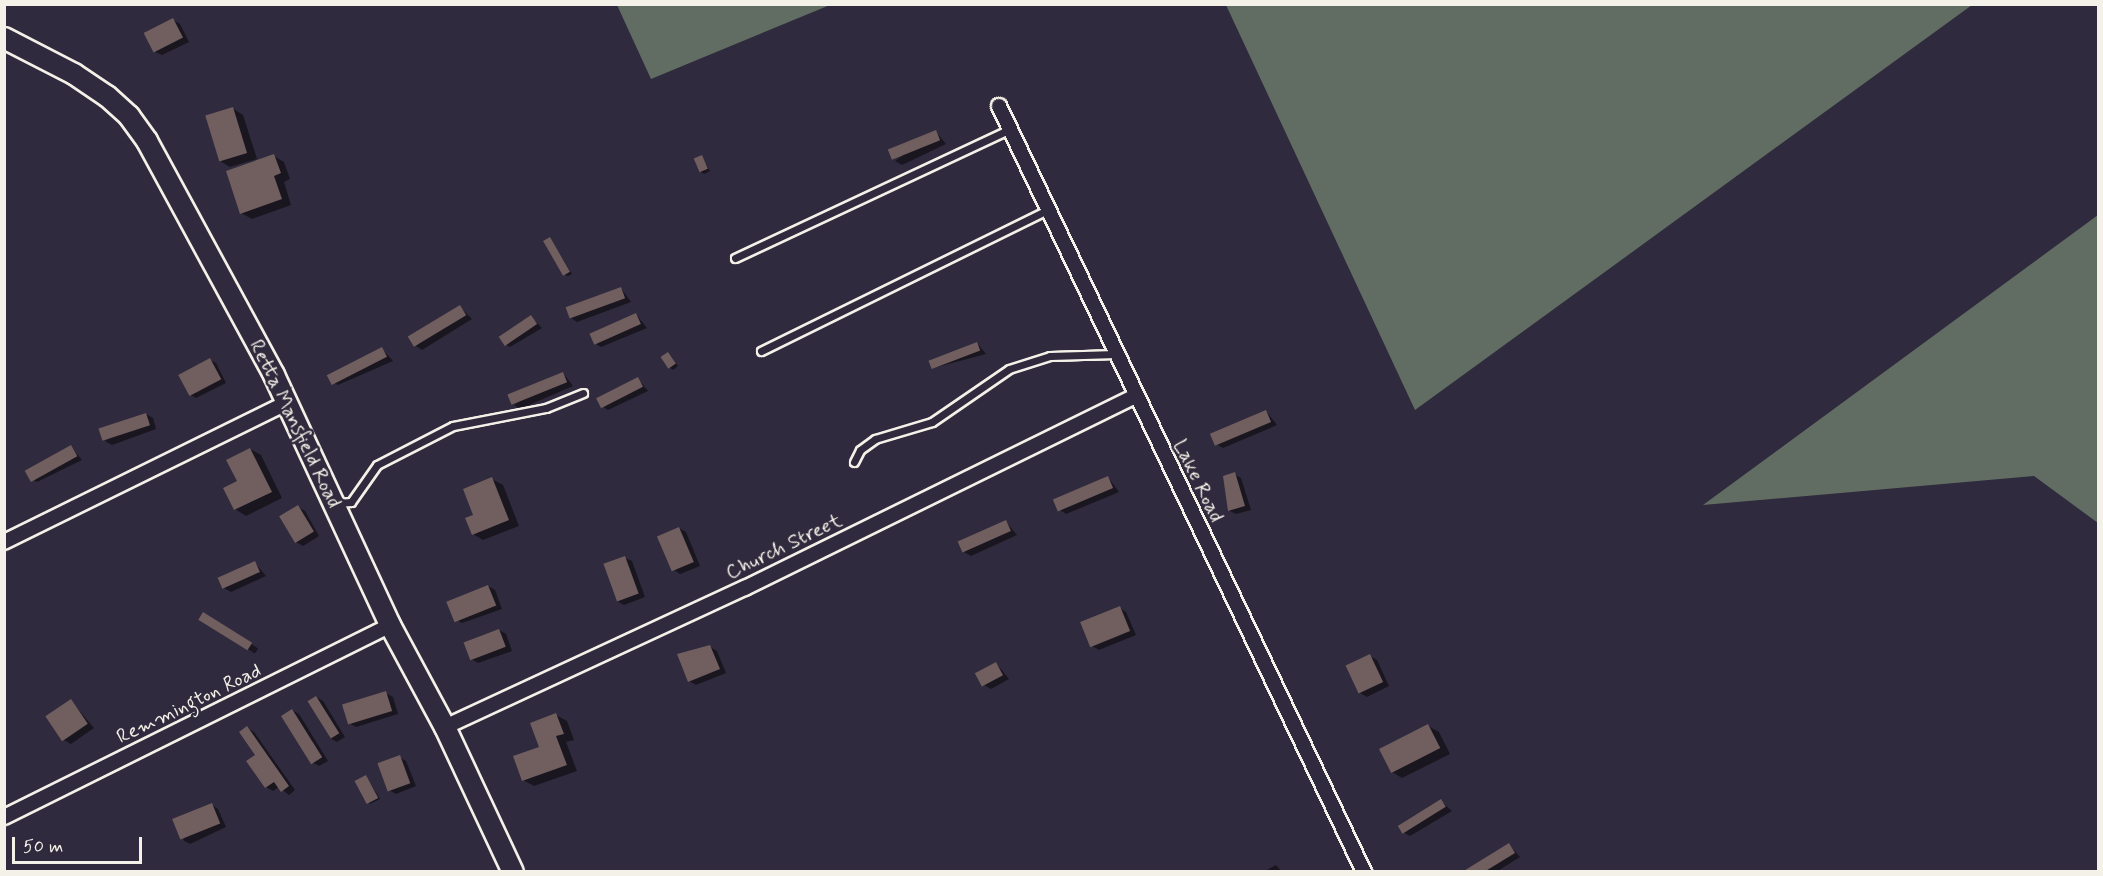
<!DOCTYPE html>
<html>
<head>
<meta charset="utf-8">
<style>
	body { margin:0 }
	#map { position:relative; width:2103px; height:876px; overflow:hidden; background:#2f2a3d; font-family:Mynerve,sans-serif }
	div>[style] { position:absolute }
	.green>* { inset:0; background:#616d62 }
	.shadow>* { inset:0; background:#0007; transform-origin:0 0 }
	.building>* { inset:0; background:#715e5e; transform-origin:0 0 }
	.roads { filter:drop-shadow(2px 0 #f4f1e8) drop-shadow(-2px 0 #f4f1e8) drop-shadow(0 2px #f4f1e8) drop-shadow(0 -2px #f4f1e8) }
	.lane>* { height:7px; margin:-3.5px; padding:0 3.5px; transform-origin:3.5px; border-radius:3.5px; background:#2f2a3d }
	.street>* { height:14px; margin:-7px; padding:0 7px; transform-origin:7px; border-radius:7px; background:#2f2a3d }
	.secondary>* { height:20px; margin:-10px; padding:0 10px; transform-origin:10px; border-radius:10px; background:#2f2a3d }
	span { translate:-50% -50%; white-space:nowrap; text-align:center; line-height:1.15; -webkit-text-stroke:5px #2f2a3d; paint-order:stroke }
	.street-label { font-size:20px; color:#f4f1e8 }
	.frame { position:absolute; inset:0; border:6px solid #f4f1e8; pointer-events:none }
	.scale { position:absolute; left:12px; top:837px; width:130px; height:27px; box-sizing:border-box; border:3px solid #f4f1e8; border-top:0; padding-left:8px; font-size:18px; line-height:21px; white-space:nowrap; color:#f4f1e8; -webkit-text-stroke:4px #2f2a3d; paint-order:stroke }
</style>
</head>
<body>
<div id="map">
	<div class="green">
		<div style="clip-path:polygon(617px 5px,830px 5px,651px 79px)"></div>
		<div style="clip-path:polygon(1226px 5px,1972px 5px,1415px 410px)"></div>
		<div style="clip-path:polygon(2098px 215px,2098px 523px,2034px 476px,1703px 505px)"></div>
	</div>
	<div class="shadow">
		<div style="clip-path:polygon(173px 20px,180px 24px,189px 42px,162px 55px,155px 52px)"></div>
		<div style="clip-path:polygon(232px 108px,243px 115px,257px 159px,230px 167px,220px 161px)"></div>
		<div style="clip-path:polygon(936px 132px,946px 144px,902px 165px,895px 161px)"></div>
		<div style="clip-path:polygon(274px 156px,284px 162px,290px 179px,284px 182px,291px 205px,252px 219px,241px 213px)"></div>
		<div style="clip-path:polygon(702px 157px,710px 171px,704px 174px,701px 172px)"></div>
		<div style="clip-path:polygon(550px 238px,572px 274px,568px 276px,565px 275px)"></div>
		<div style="clip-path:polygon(621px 288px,631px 302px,577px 322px,571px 318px)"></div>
		<div style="clip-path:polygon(460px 307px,472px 319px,422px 350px,416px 346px)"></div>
		<div style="clip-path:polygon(636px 314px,647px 328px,601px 347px,594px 343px)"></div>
		<div style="clip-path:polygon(531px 317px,542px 328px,510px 347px,503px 343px)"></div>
		<div style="clip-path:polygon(977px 343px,986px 354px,937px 367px,930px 363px)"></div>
		<div style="clip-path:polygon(382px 349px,393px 361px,338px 385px,331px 381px)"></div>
		<div style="clip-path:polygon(668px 354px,678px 366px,673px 370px,670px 368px)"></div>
		<div style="clip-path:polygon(210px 360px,216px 363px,226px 383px,196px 398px,189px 394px,180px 375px)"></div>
		<div style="clip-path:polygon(563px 373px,573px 386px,520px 409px,514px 405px)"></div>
		<div style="clip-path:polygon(638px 379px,648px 391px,608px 410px,602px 406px)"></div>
		<div style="clip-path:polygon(1266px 411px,1277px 425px,1223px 448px,1216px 444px)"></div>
		<div style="clip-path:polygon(146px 414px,153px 418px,156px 429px,112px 445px,105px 441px)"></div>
		<div style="clip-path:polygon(71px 447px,82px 460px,37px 482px,30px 478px)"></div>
		<div style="clip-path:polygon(250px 449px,261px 455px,282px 498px,246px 516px,235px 509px,239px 482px)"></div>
		<div style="clip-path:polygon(1234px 474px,1241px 478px,1251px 510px,1236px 514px,1230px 511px)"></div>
		<div style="clip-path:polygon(1108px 477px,1119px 492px,1066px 514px,1060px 510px)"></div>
		<div style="clip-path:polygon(492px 479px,503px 485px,519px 526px,483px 540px,473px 534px,475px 516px)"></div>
		<div style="clip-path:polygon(298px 507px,305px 511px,319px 536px,303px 546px,296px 542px)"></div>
		<div style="clip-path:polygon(1006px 522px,1017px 535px,971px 556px,964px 552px)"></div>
		<div style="clip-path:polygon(679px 528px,686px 532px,700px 566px,680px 574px,674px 570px)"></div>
		<div style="clip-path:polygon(625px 558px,632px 561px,645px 597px,624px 605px,617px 601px)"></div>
		<div style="clip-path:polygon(255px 563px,266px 576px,231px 592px,224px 588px)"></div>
		<div style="clip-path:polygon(488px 586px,495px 590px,502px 609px,462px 623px,455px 619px)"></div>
		<div style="clip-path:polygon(1120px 608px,1126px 612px,1136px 635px,1099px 650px,1092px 646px)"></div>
		<div style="left:203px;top:614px;width:65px;height:6px;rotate:32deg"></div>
		<div style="clip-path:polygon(499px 630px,506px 634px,512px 651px,478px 663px,471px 659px)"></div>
		<div style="clip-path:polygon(710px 647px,717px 651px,726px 673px,696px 685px,689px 681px)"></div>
		<div style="clip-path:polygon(1370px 656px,1377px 660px,1389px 686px,1367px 697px,1360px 693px)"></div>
		<div style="clip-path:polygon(996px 663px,1009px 679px,991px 689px,984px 685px)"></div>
		<div style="clip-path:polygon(386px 693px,393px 697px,398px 714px,356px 727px,349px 723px)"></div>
		<div style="clip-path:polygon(316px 697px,323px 701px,345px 737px,337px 742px,330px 738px)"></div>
		<div style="clip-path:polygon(71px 701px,94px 728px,71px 744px,64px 740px)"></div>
		<div style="clip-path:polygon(292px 710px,299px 714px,328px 761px,319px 766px,312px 762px)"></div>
		<div style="clip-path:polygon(556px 715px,567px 721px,574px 740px,566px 742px,577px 771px,534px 786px,523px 780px)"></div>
		<div style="clip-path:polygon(1428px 726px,1439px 732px,1450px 754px,1402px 778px,1392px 772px)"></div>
		<div style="clip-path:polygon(247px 728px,254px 732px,295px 790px,289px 795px,279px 787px,273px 791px,266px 787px)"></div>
		<div style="clip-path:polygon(399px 757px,406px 761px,416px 786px,396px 794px,389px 790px)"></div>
		<div style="clip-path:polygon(366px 776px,380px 799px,370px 804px,367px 802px)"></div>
		<div style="clip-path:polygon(1441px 801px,1452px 811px,1410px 836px,1403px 832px)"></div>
		<div style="clip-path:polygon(212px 805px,218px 809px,226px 827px,190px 844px,183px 840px)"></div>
		<div style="clip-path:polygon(1509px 845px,1520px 857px,1496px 872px,1466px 872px)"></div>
		<div style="clip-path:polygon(1276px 865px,1282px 872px,1263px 872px)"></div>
	</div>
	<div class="building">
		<div style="left:173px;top:18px;width:22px;height:33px;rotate:63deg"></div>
		<div style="left:233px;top:107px;width:48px;height:29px;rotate:73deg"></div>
		<div style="left:936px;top:130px;width:11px;height:52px;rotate:68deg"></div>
		<div style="clip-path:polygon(274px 154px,281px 173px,274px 176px,282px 199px,240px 214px,226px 171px)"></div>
		<div style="left:702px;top:155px;width:15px;height:9px;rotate:67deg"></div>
		<div style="left:550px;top:237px;width:40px;height:8px;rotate:60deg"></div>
		<div style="left:621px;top:287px;width:12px;height:59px;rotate:70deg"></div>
		<div style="left:460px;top:305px;width:12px;height:61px;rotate:59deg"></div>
		<div style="left:636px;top:313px;width:12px;height:51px;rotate:66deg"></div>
		<div style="left:531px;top:315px;width:11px;height:39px;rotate:56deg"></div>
		<div style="left:977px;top:342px;width:9px;height:52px;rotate:69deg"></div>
		<div style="left:382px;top:347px;width:11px;height:62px;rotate:63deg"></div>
		<div style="left:668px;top:352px;width:14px;height:9px;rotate:56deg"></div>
		<div style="left:210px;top:358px;width:24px;height:36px;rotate:62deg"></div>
		<div style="left:563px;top:372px;width:11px;height:60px;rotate:68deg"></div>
		<div style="left:638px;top:377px;width:11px;height:47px;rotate:63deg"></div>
		<div style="left:1266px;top:410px;width:13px;height:61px;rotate:67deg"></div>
		<div style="left:146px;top:413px;width:13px;height:50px;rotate:72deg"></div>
		<div style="left:71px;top:445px;width:13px;height:53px;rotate:61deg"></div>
		<div style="clip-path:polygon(250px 448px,272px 492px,234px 510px,223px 488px,237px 481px,226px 460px)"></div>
		<div style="clip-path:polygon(1235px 472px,1245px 506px,1228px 511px,1223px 476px)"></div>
		<div style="left:1108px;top:476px;width:13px;height:60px;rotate:67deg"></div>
		<div style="clip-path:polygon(492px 477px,509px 520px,472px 535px,465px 518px,473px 515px,463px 489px)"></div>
		<div style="left:298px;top:505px;width:31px;height:22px;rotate:59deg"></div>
		<div style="left:1006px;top:520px;width:12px;height:53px;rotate:66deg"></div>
		<div style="left:679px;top:527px;width:38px;height:24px;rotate:67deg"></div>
		<div style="left:625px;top:556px;width:40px;height:23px;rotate:70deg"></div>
		<div style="left:255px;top:561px;width:12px;height:41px;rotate:66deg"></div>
		<div style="left:488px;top:585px;width:22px;height:45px;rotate:68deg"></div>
		<div style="left:1120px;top:606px;width:27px;height:43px;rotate:68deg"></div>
		<div style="left:203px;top:612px;width:58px;height:9px;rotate:32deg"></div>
		<div style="left:499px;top:629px;width:19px;height:38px;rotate:69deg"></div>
		<div style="clip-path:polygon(710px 645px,720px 669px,688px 682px,677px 654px)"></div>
		<div style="left:1370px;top:654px;width:31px;height:27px;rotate:65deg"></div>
		<div style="left:996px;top:662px;width:15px;height:24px;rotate:62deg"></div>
		<div style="left:386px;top:691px;width:21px;height:46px;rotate:73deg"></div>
		<div style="left:316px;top:696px;width:44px;height:10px;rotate:58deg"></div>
		<div style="left:71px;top:699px;width:30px;height:31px;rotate:56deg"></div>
		<div style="left:292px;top:709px;width:57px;height:13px;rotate:58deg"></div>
		<div style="clip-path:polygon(556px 713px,564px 734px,556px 736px,567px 765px,522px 781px,513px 756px,539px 747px,530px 723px)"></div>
		<div style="left:1428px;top:724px;width:27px;height:55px;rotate:63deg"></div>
		<div style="clip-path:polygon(247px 726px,289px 786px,281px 792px,274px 782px,265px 788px,246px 761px,255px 755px,239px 732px)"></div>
		<div style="left:400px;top:755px;width:30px;height:24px;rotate:70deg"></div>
		<div style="left:366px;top:775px;width:26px;height:13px;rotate:62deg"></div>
		<div style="left:1441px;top:799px;width:9px;height:51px;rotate:58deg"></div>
		<div style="left:212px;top:803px;width:22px;height:43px;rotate:68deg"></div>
		<div style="clip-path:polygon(1509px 843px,1515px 853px,1484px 872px,1462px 872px)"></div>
	</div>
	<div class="roads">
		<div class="lane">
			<div style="left:735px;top:258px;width:304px;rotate:-25.1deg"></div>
			<div style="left:761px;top:351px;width:320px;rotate:-26.2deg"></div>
			<div style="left:854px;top:462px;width:13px;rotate:-63deg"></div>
			<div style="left:860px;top:450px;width:19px;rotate:-36deg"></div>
			<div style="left:875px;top:439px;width:59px;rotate:-16.6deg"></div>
			<div style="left:932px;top:422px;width:93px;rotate:-34.5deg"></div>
			<div style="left:1009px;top:369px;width:43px;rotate:-17.6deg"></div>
			<div style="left:1050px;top:356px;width:66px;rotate:-1.7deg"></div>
			<div style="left:336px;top:503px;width:15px;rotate:-4deg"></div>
			<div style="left:351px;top:502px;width:45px;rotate:-54.9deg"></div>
			<div style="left:377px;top:465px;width:85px;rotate:-27.2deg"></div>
			<div style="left:453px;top:426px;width:95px;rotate:-11deg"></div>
			<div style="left:546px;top:408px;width:40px;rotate:-22deg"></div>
		</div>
		<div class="street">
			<div style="left:999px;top:106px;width:849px;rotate:64.52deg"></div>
			<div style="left:4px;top:542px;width:315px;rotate:-26.2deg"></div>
			<div style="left:445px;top:727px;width:331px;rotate:-24.9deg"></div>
			<div style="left:745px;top:588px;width:436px;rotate:-26.2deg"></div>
			<div style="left:4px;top:817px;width:431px;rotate:-26.4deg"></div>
		</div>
		<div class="secondary">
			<div style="left:4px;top:38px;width:79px;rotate:27.2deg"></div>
			<div style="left:74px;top:74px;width:40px;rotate:34deg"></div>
			<div style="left:107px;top:96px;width:30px;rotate:42deg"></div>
			<div style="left:129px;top:116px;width:31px;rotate:54deg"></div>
			<div style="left:147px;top:141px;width:266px;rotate:61.5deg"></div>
			<div style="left:274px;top:375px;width:276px;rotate:65.1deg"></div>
			<div style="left:390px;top:625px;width:116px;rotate:61.7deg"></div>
			<div style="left:445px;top:727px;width:160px;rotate:64.9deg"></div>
		</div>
	</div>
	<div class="street-label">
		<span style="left:295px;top:424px;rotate:64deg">Retta Mansfield Road</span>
		<span style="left:1198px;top:481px;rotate:64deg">Lake Road</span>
		<span style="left:784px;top:547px;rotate:-26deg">Church Street</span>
		<span style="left:189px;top:704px;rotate:-26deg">Remmington Road</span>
	</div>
	<div class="frame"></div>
	<div class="scale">50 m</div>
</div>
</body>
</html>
